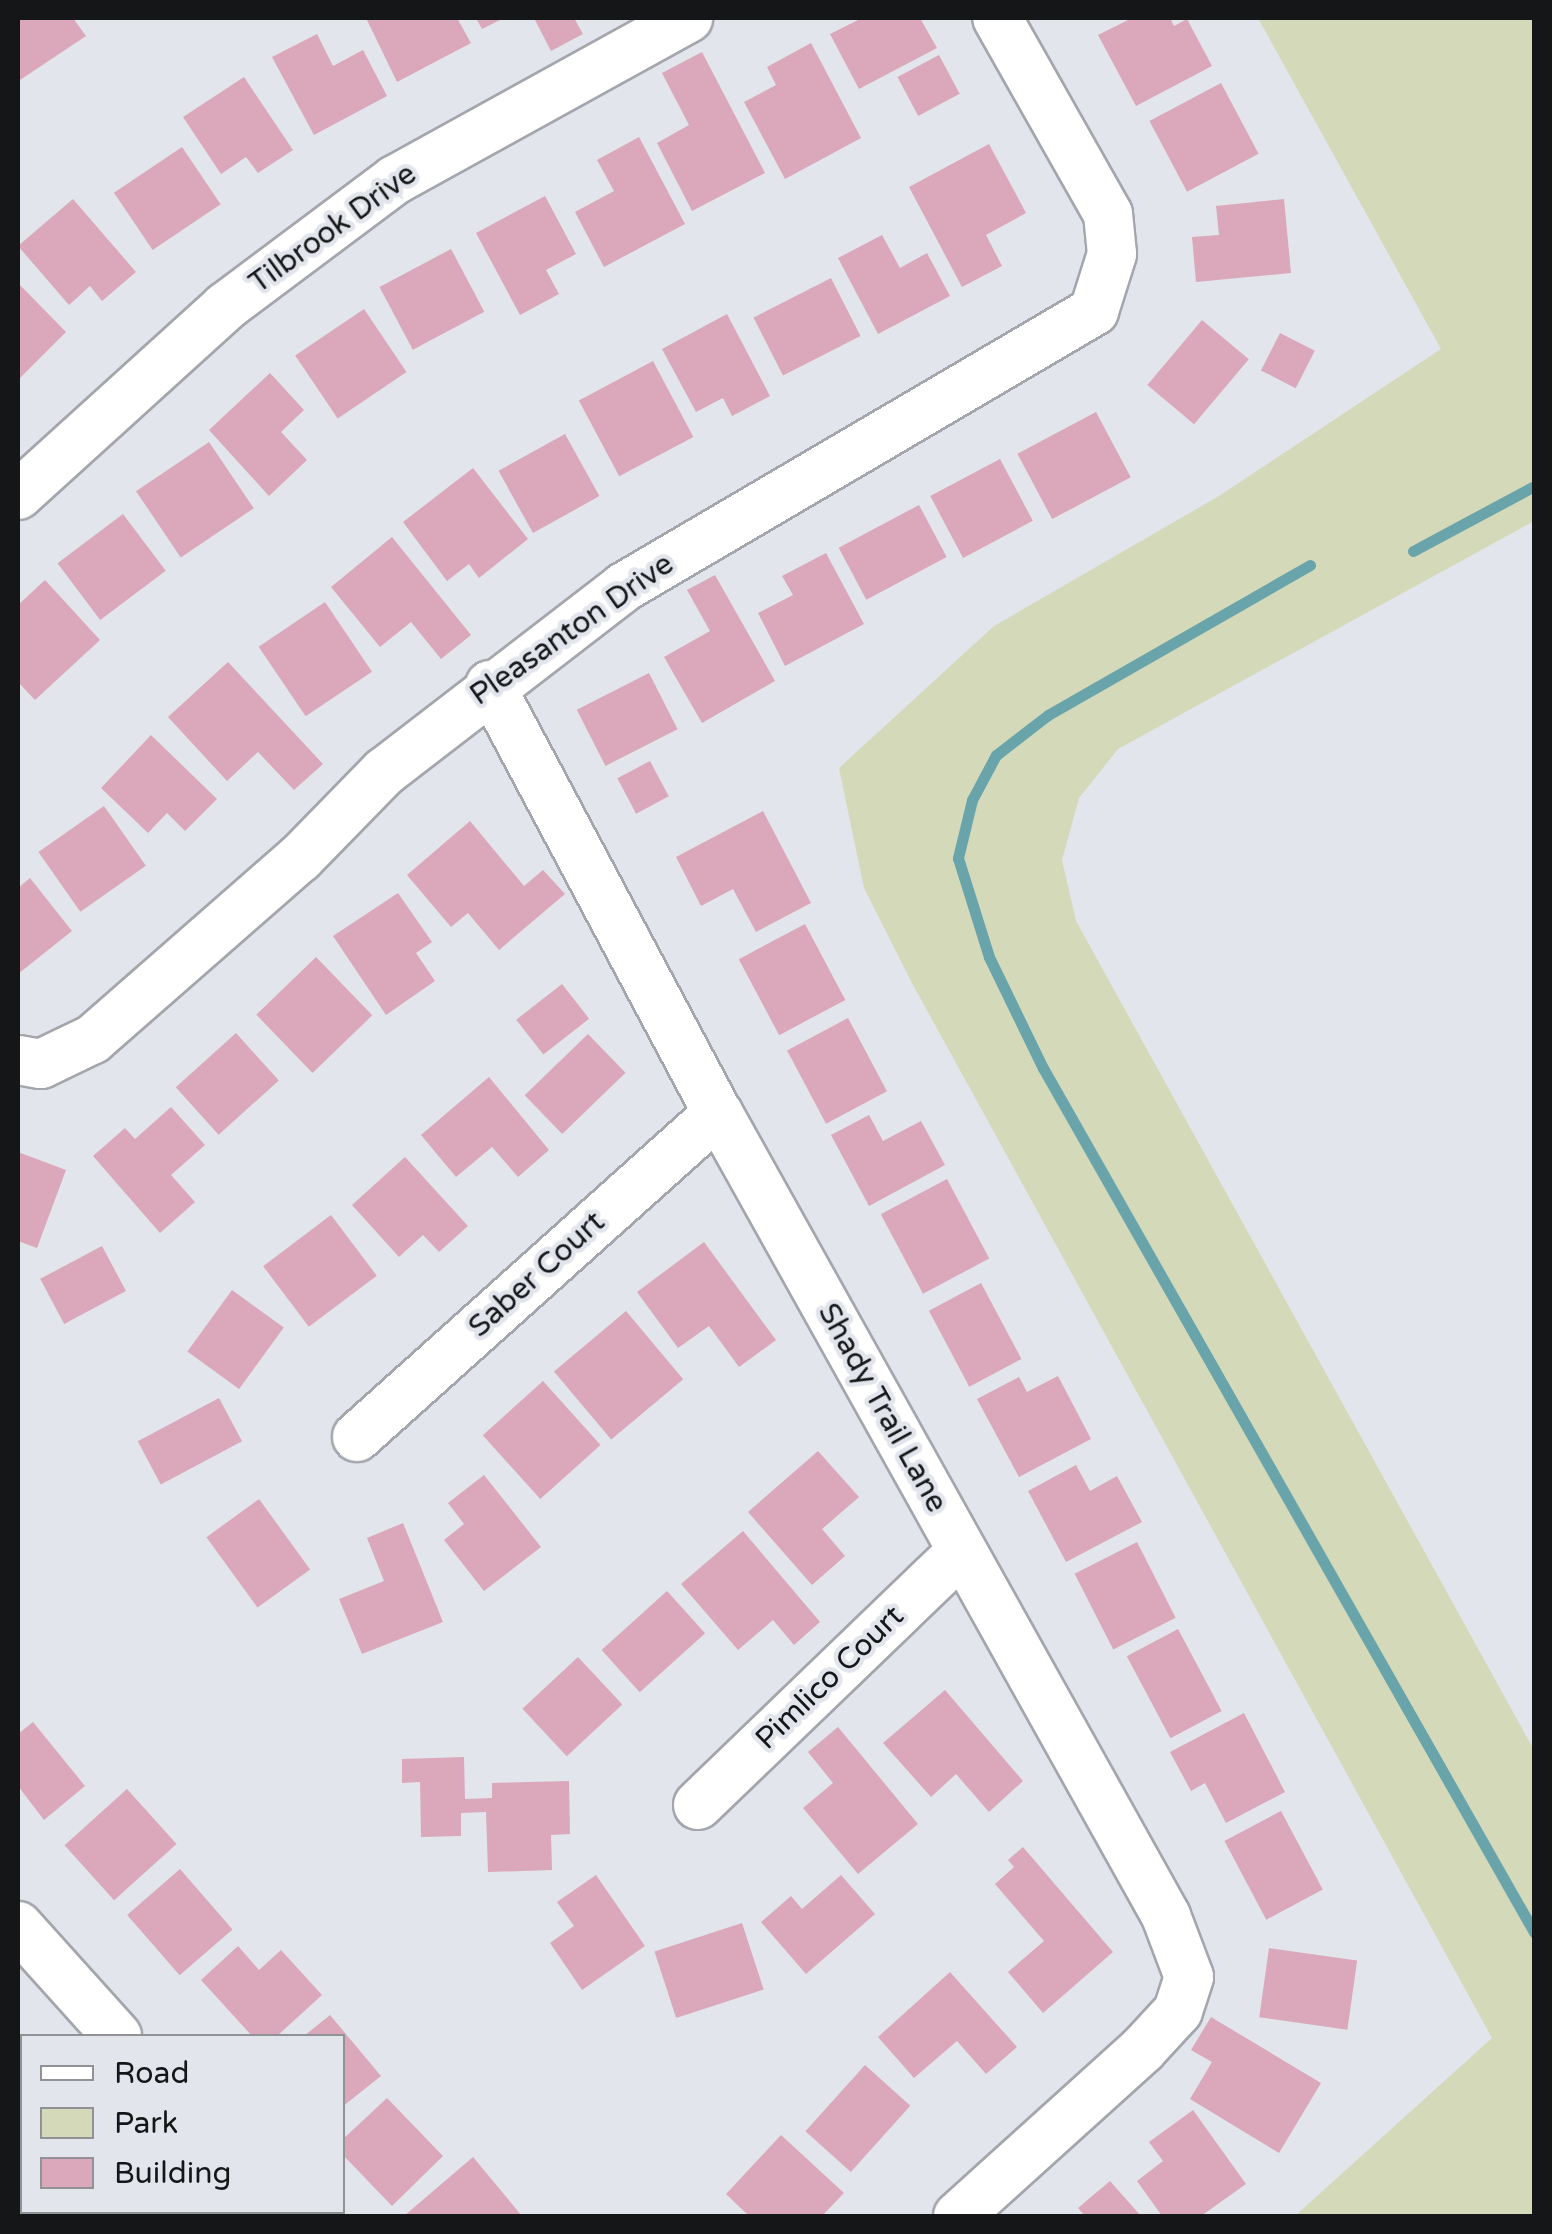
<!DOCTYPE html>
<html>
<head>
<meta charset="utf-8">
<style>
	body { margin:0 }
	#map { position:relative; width:1552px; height:2234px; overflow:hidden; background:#e2e5ec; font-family:"Varela Round",sans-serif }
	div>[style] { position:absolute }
	.green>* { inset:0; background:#d3d9b9 }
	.stream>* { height:11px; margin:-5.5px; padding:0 5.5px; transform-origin:5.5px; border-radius:5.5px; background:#69a4ab }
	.building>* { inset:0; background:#daa8ba; transform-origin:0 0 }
	.roads { filter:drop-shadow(2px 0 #a3a6ac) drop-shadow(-2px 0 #a3a6ac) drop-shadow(0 2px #a3a6ac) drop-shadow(0 -2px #a3a6ac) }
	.minor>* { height:48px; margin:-24px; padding:0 24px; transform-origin:24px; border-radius:24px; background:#fff }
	span { translate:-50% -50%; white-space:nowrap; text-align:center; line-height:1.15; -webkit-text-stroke:9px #e2e5ec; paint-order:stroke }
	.street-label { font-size:30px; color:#151618 }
	.frame { position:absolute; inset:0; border:20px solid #151618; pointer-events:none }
	.legend { position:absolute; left:20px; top:2034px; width:325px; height:180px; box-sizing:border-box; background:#e2e5ec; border:2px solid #909297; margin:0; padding:12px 18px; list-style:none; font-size:30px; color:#151618 }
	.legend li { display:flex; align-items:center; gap:20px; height:50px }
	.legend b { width:50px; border:2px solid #909297 }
</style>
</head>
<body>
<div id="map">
	<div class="green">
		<div style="clip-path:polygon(1258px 18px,1534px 18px,1534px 521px,1118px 749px,1079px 798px,1062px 860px,1076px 921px,1534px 1750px,1534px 2216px,1295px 2216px,1492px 2038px,912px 983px,864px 888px,839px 768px,994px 626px,1219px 496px,1441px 349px)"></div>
	</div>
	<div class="stream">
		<div style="left:1413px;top:551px;width:137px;rotate:-28.2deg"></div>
		<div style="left:1310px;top:565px;width:302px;rotate:150.2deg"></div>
		<div style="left:1048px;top:715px;width:66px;rotate:142.4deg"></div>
		<div style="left:996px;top:755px;width:51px;rotate:118.1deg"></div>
		<div style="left:972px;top:800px;width:60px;rotate:103.6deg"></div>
		<div style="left:958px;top:858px;width:104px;rotate:72.6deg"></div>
		<div style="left:989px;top:957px;width:123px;rotate:64.1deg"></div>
		<div style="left:1043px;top:1068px;width:994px;rotate:60.39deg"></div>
	</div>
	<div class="building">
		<div style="clip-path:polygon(18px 18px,73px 18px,86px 36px,20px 80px)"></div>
		<div style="clip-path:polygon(366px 18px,457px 18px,471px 43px,397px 82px)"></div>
		<div style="clip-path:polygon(476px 18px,504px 18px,482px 29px)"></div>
		<div style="clip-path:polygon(534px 18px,574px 18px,583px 34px,551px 51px)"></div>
		<div style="clip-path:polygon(862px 18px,920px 18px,937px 48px,859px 89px,830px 34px)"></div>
		<div style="clip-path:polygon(1132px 18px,1170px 18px,1174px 26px,1187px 19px,1212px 66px,1136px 106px,1098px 35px)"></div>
		<div style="clip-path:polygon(317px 34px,333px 66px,363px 50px,387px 96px,314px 135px,272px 57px)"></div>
		<div style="clip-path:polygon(811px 43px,861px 138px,785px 179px,744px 102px,776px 85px,767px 67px)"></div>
		<div style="clip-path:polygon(702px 52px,765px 173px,692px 211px,657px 143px,689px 125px,662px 73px)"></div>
		<div style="left:939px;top:55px;width:44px;height:47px;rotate:62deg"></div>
		<div style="clip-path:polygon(244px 77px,293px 150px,258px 173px,246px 157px,221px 174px,183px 117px)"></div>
		<div style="left:1221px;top:83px;width:80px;height:81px;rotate:62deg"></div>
		<div style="clip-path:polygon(639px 137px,685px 224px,604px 267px,575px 212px,614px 191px,597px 160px)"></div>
		<div style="clip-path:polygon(989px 144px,1026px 213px,986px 235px,1002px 266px,962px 287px,909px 187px)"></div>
		<div style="left:182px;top:147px;width:69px;height:82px;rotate:56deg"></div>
		<div style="clip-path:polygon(545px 196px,576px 254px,546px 270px,559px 294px,520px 315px,476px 233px)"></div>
		<div style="clip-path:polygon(73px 199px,136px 272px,102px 301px,90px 286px,69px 305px,18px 246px)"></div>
		<div style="clip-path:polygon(1284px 199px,1291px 273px,1196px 282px,1192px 237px,1219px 235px,1216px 206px)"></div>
		<div style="clip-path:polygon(882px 235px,900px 268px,927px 253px,950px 296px,878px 334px,838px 258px)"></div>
		<div style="left:451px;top:249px;width:71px;height:81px;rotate:62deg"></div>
		<div style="left:831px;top:278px;width:65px;height:87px;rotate:63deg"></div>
		<div style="clip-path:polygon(18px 283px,66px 332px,18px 380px)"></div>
		<div style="left:364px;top:309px;width:76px;height:83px;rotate:56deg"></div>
		<div style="clip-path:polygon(727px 314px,770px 396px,732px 416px,723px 398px,696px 412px,662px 349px)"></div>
		<div style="left:1202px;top:320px;width:61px;height:85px;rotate:40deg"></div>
		<div style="left:1280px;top:333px;width:39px;height:42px;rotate:27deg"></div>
		<div style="left:653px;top:361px;width:86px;height:84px;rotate:62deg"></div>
		<div style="clip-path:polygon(270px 373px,304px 410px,281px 432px,307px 460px,269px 496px,209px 430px)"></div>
		<div style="left:1096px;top:412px;width:74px;height:89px;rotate:62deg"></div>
		<div style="left:565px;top:434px;width:71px;height:76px;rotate:61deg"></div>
		<div style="left:209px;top:442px;width:80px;height:88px;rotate:56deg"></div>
		<div style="left:1000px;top:459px;width:70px;height:79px;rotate:62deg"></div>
		<div style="clip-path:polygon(473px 468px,528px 539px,479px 578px,469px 564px,447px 581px,403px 522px)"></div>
		<div style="left:919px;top:505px;width:59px;height:91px;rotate:62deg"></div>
		<div style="left:123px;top:514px;width:71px;height:82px;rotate:53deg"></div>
		<div style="clip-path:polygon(392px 537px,471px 635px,441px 659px,411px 622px,380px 647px,331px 587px)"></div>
		<div style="clip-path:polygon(826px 553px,864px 624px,785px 666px,758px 613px,793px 595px,782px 576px)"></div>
		<div style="clip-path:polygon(715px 575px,775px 681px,702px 723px,664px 657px,710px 631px,687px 590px)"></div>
		<div style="clip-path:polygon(45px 580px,100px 640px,35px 700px,18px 682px,18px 605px)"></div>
		<div style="left:325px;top:602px;width:84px;height:80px;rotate:56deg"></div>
		<div style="clip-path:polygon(228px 662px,323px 764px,294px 790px,258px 752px,227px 781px,168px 717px)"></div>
		<div style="left:649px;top:673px;width:63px;height:81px;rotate:63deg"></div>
		<div style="clip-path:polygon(151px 735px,217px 799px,185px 831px,167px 813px,148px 833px,101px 788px)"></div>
		<div style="left:650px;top:761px;width:40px;height:37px;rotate:62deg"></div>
		<div style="left:104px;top:806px;width:73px;height:80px;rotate:55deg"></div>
		<div style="clip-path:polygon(763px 811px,811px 903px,756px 932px,733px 889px,701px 906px,676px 857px)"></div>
		<div style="clip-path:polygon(470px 821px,524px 886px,543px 870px,565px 894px,499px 950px,468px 913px,451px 927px,407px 875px)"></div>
		<div style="clip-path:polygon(30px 878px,72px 931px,18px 974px,18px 888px)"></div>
		<div style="clip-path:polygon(398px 893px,432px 942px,416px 953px,435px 981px,386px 1015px,333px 936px)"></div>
		<div style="left:805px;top:924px;width:86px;height:75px;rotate:62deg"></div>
		<div style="left:316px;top:957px;width:81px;height:83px;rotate:46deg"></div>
		<div style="left:562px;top:984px;width:44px;height:58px;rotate:52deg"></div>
		<div style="left:848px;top:1018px;width:83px;height:69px;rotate:62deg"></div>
		<div style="left:236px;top:1033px;width:64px;height:81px;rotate:48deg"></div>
		<div style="left:588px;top:1034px;width:54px;height:88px;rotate:46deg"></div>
		<div style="clip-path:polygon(489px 1077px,549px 1150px,518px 1177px,492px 1147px,456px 1177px,421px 1135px)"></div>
		<div style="clip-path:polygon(171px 1107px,205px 1145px,171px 1175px,195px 1202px,160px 1233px,93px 1156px,125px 1128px,135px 1139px)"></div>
		<div style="clip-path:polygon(869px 1115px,883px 1141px,921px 1121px,945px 1165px,869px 1206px,831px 1135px)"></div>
		<div style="clip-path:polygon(18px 1152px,66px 1170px,37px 1248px,18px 1241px)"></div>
		<div style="clip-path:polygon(405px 1157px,468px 1226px,439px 1252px,423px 1235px,399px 1257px,352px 1205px)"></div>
		<div style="left:947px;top:1179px;width:90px;height:75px;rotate:62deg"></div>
		<div style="left:331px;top:1215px;width:76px;height:85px;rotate:53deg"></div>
		<div style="clip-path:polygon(704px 1242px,776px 1340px,739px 1367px,709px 1326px,678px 1348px,637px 1292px)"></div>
		<div style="left:102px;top:1246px;width:51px;height:70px;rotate:62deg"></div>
		<div style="left:981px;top:1283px;width:86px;height:59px;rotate:62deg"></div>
		<div style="left:232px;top:1290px;width:64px;height:76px;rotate:36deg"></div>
		<div style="left:626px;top:1311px;width:89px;height:94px;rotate:50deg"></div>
		<div style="clip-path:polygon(1058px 1376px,1091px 1439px,1019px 1477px,977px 1399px,1019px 1377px,1027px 1392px)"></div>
		<div style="left:543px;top:1381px;width:86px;height:81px;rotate:48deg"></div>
		<div style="left:219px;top:1398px;width:49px;height:92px;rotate:62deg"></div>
		<div style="clip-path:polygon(818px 1451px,859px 1497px,822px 1529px,845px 1556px,812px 1585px,748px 1512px)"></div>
		<div style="clip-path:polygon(1076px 1465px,1090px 1491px,1117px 1476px,1142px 1522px,1066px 1562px,1028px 1491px)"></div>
		<div style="clip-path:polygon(484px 1475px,541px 1547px,484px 1591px,444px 1540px,464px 1524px,448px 1503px)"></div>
		<div style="left:259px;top:1499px;width:87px;height:65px;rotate:54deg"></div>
		<div style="clip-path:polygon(403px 1523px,443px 1622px,362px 1654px,339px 1599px,384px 1581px,367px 1538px)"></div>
		<div style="clip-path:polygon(743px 1531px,820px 1622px,794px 1645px,773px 1620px,738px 1650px,681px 1584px)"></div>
		<div style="left:1137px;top:1542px;width:85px;height:70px;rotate:63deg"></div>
		<div style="left:667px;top:1591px;width:57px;height:88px;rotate:48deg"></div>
		<div style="left:1178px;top:1629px;width:93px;height:58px;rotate:62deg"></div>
		<div style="left:578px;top:1657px;width:65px;height:76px;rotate:47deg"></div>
		<div style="clip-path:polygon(945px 1690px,1023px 1781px,989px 1812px,956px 1774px,931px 1797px,883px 1743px)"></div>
		<div style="clip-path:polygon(1244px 1713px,1285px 1792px,1226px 1823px,1205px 1783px,1191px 1791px,1170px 1752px)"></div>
		<div style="clip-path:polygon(33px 1722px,85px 1786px,44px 1820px,18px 1786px,18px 1734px)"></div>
		<div style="clip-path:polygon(838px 1727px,918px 1824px,858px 1874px,803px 1808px,833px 1783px,808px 1752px)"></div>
		<div style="clip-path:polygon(464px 1757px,465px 1799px,492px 1798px,492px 1783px,569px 1781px,570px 1834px,551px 1835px,552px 1870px,488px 1872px,486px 1812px,461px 1813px,461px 1836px,421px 1837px,420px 1782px,402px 1783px,402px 1759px)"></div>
		<div style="left:127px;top:1789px;width:74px;height:84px;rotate:48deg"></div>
		<div style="left:1281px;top:1811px;width:89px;height:64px;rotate:62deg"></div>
		<div style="clip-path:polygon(1023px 1847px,1113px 1952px,1043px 2013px,1008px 1972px,1044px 1941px,995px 1884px,1014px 1867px,1008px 1860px)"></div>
		<div style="left:180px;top:1869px;width:80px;height:70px;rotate:49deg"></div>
		<div style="clip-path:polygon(596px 1875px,645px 1946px,582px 1990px,550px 1943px,574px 1926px,557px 1902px)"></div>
		<div style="clip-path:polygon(841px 1875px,875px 1914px,806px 1974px,761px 1922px,791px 1896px,802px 1909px)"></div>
		<div style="left:742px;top:1923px;width:70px;height:92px;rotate:72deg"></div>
		<div style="clip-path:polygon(238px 1946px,259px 1970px,281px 1950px,322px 1995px,277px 2036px,252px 2036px,201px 1980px)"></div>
		<div style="left:1269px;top:1948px;width:89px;height:70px;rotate:8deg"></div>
		<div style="clip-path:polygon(950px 1972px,1017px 2047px,986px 2074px,957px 2041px,914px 2078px,878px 2037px)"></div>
		<div style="clip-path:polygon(330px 2015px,381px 2076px,342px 2107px,342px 2036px,304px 2036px)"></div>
		<div style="clip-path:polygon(1211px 2017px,1321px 2083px,1279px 2153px,1190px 2099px,1212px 2062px,1191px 2050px)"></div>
		<div style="clip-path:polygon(18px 2047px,22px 2054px,18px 2106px)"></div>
		<div style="left:865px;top:2065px;width:61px;height:89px;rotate:42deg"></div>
		<div style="clip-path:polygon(387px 2098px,443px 2156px,392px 2206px,342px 2154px,342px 2140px)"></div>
		<div style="clip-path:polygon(1193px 2110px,1246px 2184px,1201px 2216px,1162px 2216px,1137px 2181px,1163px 2161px,1149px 2142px)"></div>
		<div style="clip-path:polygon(22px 2124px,22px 2212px,61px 2212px,55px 2216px,18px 2216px)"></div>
		<div style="clip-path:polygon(781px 2135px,844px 2193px,822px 2216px,749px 2216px,726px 2194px)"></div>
		<div style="clip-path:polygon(473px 2157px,522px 2216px,404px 2216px)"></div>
		<div style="clip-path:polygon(1110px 2181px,1141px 2216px,1085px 2216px,1078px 2208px)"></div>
		<div style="left:84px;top:2212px;width:72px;height:7px"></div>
	</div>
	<div class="roads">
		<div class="minor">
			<div style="left:18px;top:495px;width:280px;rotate:-42.2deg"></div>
			<div style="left:225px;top:307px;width:212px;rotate:-36.8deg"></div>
			<div style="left:395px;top:180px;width:335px;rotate:-28.9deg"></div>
			<div style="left:490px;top:685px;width:485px;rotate:62deg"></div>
			<div style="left:718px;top:1113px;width:920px;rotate:60.84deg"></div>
			<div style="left:1166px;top:1916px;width:65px;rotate:69.3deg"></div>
			<div style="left:1189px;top:1977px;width:36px;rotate:108deg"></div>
			<div style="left:1178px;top:2011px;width:53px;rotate:132.7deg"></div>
			<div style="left:1142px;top:2050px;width:248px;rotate:137.9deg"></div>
			<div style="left:18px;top:1060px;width:23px;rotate:10deg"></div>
			<div style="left:41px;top:1064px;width:58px;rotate:-25.7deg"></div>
			<div style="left:93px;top:1039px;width:275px;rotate:-41.2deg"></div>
			<div style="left:300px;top:858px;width:120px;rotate:-45.7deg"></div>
			<div style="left:384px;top:772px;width:303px;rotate:-37.6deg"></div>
			<div style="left:624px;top:587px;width:545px;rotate:-30.42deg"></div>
			<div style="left:1094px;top:311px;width:60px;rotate:-72.5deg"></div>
			<div style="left:1112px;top:254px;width:40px;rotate:-95.7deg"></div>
			<div style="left:1108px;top:214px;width:225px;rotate:-119.5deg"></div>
			<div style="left:357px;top:1437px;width:485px;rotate:-41.9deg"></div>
			<div style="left:698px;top:1805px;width:366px;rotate:-43.9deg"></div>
			<div style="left:18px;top:1926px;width:148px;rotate:48deg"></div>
			<div style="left:275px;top:2212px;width:6px;rotate:39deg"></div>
		</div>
	</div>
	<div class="street-label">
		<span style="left:333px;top:229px;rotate:-36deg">Tilbrook Drive</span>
		<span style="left:572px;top:630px;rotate:-35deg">Pleasanton Drive</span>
		<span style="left:537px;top:1275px;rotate:-42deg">Saber Court</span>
		<span style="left:882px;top:1408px;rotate:61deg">Shady Trail Lane</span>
		<span style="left:830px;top:1678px;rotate:-44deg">Pimlico Court</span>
	</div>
	<div class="frame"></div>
	<ul class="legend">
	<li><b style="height:12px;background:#fff"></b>Road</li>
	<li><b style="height:28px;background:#d3d9b9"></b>Park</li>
	<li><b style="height:28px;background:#daa8ba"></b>Building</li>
	</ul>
</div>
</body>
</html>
